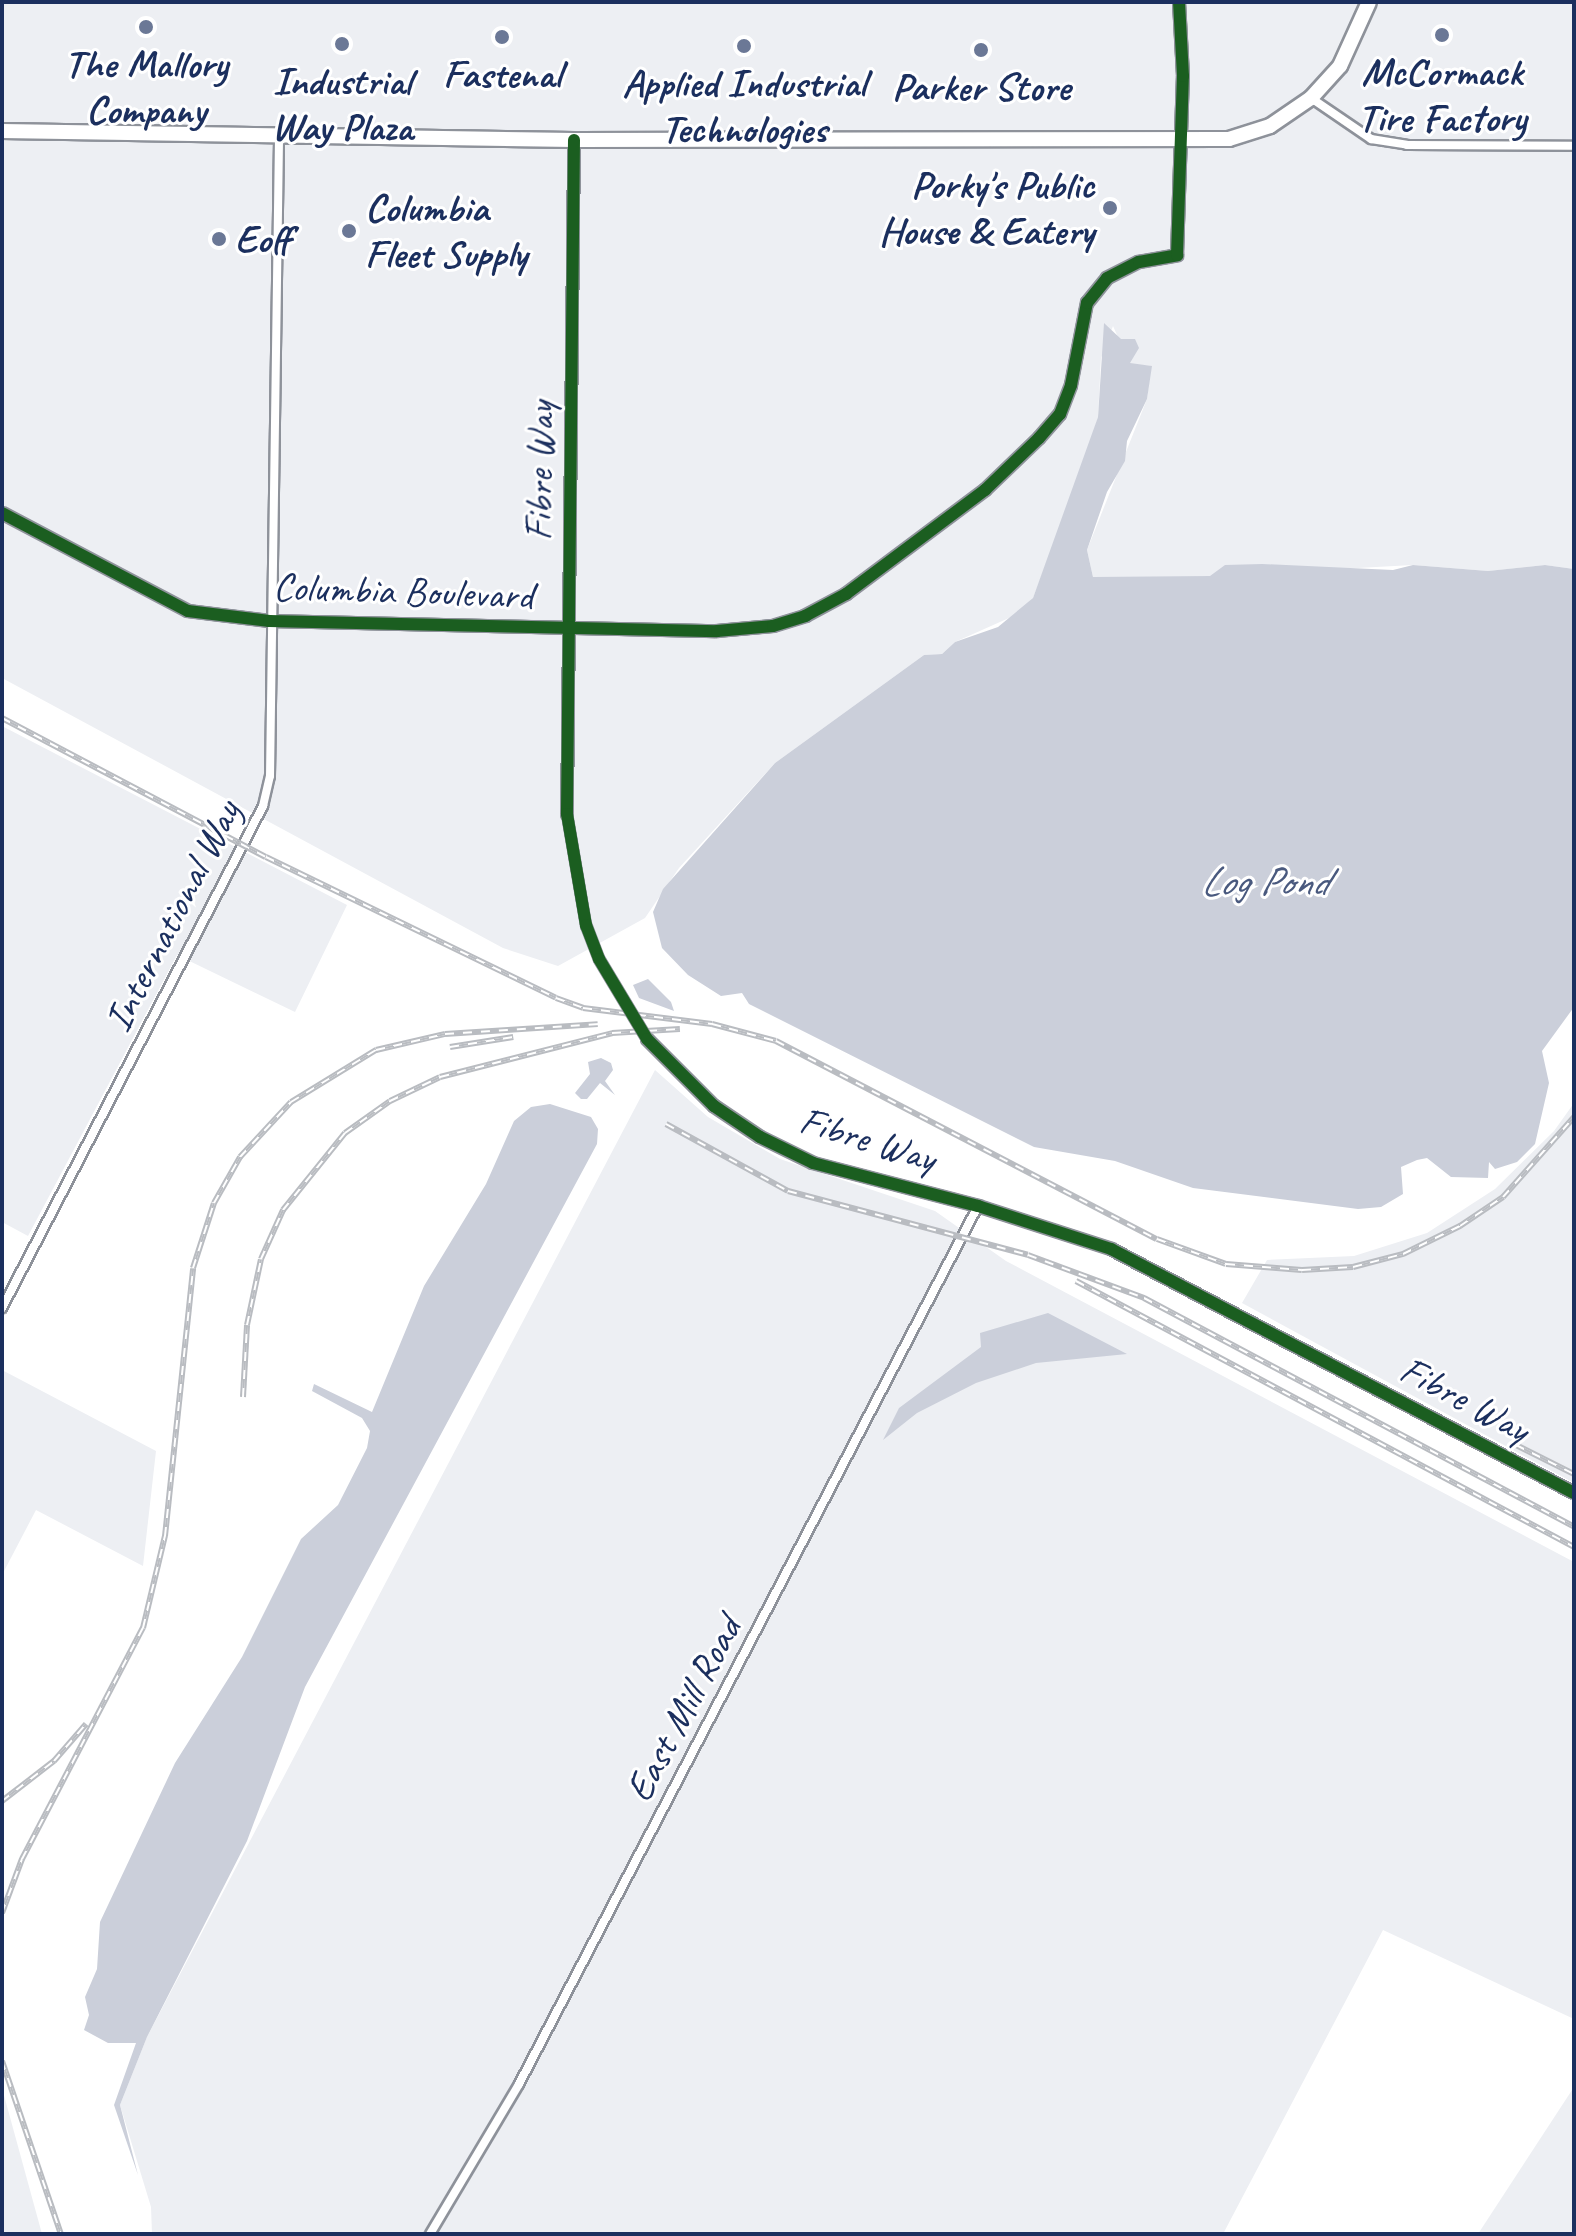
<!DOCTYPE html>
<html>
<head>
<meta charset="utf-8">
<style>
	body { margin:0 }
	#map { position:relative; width:1576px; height:2236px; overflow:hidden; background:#fff; font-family:Caveat,sans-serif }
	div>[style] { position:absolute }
	.built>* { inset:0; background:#edeff3 }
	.water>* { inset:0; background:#cbcfda }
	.roads { filter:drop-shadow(2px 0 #8e929a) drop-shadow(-2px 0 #8e929a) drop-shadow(0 2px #8e929a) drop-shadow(0 -2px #8e929a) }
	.minor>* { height:8px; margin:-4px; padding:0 4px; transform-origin:4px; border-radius:4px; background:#fff }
	.tertiary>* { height:10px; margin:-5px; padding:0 5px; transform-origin:5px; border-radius:5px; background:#fff }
	.trunk>* { height:14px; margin:-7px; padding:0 7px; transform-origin:7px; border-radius:7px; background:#fff }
	.rail>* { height:6px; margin-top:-3px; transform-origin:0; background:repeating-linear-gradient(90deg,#fff 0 9px,#b9bcc1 0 18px); box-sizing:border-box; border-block:2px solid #b9bcc1 }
	.bridges { filter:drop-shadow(2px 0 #8e929a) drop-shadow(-2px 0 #8e929a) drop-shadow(0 2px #8e929a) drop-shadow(0 -2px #8e929a) }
	.minor-bridge>* { height:8px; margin:-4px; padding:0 4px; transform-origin:4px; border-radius:4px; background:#fff }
	.cycleway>* { height:12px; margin:-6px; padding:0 6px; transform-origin:6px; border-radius:6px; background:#1b5e20 }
	.dots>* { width:22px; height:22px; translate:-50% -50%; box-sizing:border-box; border:4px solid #fff; border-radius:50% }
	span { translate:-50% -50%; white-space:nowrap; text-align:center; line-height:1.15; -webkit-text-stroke:6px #fff; paint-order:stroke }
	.poi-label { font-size:40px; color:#1b2f5e; font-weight:700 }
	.right { translate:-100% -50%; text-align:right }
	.left { translate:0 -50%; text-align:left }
	.street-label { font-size:40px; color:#1b2f5e }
	.water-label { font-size:42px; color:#49597e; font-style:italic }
	.frame { position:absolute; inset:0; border:4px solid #1b2f5e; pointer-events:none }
</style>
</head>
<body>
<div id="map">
	<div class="built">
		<div style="clip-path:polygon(2px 2px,1574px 2px,1574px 569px,1545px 565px,1488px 571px,1413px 565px,1140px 580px,1093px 577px,1087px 550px,1147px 399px,1151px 366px,1130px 364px,1113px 326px,1101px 358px,1098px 417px,1084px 463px,1033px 598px,1020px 613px,955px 642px,942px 654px,924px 655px,775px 763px,679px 868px,645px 918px,558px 966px,503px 948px,2px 678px)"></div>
		<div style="clip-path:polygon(2px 726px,347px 905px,295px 1012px,177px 955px,28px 1236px,2px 1222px)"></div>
		<div style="clip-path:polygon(655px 1070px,708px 1117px,780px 1159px,935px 1211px,1006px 1261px,1574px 1562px,1574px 2019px,1383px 1930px,1223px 2234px,152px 2234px,151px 2207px,120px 2105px,147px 2037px)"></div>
		<div style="clip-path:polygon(1574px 1103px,1574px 1483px,1242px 1303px,1267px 1260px,1354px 1256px,1427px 1233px,1495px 1189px,1554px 1131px)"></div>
		<div style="clip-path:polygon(2px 1370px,156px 1451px,143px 1566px,36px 1510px,2px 1575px)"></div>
		<div style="clip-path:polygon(1574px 2087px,1574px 2234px,1478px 2234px)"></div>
		<div style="clip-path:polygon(2px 2088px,42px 2234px,2px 2234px)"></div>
	</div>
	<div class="water">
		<div style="clip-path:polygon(1104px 323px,1121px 339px,1135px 339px,1139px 348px,1130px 363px,1152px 366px,1147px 399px,1127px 441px,1125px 461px,1107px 492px,1087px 550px,1093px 577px,1210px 576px,1225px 565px,1262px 564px,1393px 570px,1413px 565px,1488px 571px,1545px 565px,1574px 569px,1574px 1007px,1542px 1051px,1549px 1083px,1535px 1144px,1517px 1162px,1495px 1169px,1489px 1162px,1488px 1178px,1451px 1177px,1427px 1158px,1417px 1160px,1401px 1167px,1403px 1194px,1381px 1207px,1358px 1209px,1193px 1188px,1115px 1161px,1034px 1147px,749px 1004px,742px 993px,721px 996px,688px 975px,662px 948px,653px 912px,663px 889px,775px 763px,924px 655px,942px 654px,955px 642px,998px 627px,1033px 598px,1098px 417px)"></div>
		<div style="clip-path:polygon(648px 979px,671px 1002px,674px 1011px,639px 998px,633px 985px)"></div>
		<div style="clip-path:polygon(601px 1058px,611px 1063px,613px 1070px,605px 1081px,615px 1095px,600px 1083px,587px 1099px,581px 1099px,575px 1093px,590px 1074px,588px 1062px)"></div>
		<div style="clip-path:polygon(550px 1104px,591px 1117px,598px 1129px,597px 1144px,305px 1687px,247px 1841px,147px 2037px,120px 2105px,138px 2175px,114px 2105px,136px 2043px,108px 2043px,84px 2030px,89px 2015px,85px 1997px,97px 1969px,100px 1922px,175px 1763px,242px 1657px,301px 1539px,338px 1505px,367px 1448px,370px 1431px,362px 1418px,312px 1391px,314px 1384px,372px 1412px,424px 1286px,486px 1184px,514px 1121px,531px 1107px)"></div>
		<div style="clip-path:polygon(1048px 1313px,1127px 1354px,1036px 1363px,976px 1383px,917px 1413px,883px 1440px,899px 1408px,981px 1347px,980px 1333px)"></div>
	</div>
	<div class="roads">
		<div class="minor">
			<div style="left:1311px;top:98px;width:73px;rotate:34.3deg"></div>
			<div style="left:1371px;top:139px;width:36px;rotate:9deg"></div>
			<div style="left:1407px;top:145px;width:167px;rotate:0.3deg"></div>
			<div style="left:2px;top:1308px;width:566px;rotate:-62.53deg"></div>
			<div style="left:263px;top:806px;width:31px;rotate:-77deg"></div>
			<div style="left:270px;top:776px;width:640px;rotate:-89.19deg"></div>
			<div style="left:430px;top:2234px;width:174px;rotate:-59.3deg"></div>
			<div style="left:519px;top:2084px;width:991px;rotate:-62.4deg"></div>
		</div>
		<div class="tertiary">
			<div style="left:2px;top:513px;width:210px;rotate:27.8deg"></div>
			<div style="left:188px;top:611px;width:82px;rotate:7deg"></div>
			<div style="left:269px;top:621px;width:448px;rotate:1.3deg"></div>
			<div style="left:717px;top:631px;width:56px;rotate:-5.1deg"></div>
			<div style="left:773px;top:626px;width:34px;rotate:-17deg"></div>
			<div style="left:805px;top:616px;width:47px;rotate:-28.2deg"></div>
			<div style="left:846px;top:594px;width:174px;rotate:-36.8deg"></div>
			<div style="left:985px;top:490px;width:75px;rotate:-43.9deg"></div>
			<div style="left:1039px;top:438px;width:32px;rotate:-49deg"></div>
			<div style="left:1060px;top:414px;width:31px;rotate:-69deg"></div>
			<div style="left:1071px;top:385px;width:84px;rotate:-79deg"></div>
			<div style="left:1087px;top:303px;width:32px;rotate:-51deg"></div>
			<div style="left:1107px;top:278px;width:36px;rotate:-27deg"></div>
			<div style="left:1139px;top:262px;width:39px;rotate:-10deg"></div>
			<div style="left:1177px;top:255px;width:179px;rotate:-88.1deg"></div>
			<div style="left:1183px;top:76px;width:74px;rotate:-93.1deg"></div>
			<div style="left:567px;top:814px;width:674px;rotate:-89.4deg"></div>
			<div style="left:647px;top:1039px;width:95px;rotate:45deg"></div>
			<div style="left:714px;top:1106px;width:55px;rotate:34deg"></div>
			<div style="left:760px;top:1137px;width:59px;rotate:26.1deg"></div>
			<div style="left:813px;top:1163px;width:171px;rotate:14.6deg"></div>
			<div style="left:978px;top:1206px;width:140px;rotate:17.9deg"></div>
			<div style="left:1111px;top:1249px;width:523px;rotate:27.79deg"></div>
		</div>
		<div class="trunk">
			<div style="left:2px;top:131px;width:572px;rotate:0.9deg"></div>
			<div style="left:574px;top:140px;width:655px;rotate:-0.09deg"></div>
			<div style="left:1229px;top:139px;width:43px;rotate:-17.6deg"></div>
			<div style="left:1270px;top:126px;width:50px;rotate:-34.3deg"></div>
			<div style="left:1311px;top:98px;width:43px;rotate:-47.8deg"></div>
			<div style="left:1340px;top:66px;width:70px;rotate:-65.6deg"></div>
		</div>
	</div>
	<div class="rail">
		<div style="left:2px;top:718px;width:298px;rotate:27.8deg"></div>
		<div style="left:266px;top:857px;width:322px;rotate:25.9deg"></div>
		<div style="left:556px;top:998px;width:29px;rotate:20deg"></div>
		<div style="left:583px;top:1008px;width:130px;rotate:7.1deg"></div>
		<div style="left:712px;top:1024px;width:66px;rotate:14.9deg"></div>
		<div style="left:776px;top:1041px;width:429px;rotate:27.5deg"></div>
		<div style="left:1157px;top:1239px;width:73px;rotate:19.9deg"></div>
		<div style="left:1226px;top:1264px;width:76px;rotate:4.5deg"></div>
		<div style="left:1302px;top:1270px;width:51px;rotate:-3.4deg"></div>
		<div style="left:1353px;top:1267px;width:52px;rotate:-14.6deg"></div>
		<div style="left:1403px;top:1254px;width:64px;rotate:-26.2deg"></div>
		<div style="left:1460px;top:1226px;width:52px;rotate:-34deg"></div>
		<div style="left:1503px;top:1197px;width:107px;rotate:-48.4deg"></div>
		<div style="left:450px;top:1047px;width:64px;rotate:-9deg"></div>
		<div style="left:666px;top:1124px;width:139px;rotate:28.8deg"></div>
		<div style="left:788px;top:1191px;width:248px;rotate:14.9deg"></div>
		<div style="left:1028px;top:1255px;width:124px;rotate:20.3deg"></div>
		<div style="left:1144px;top:1298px;width:487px;rotate:28deg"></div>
		<div style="left:1076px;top:1281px;width:565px;rotate:28.11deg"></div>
		<div style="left:243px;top:1397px;width:72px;rotate:-86.8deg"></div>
		<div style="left:247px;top:1325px;width:67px;rotate:-78deg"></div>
		<div style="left:261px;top:1259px;width:54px;rotate:-65.8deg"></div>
		<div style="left:283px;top:1210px;width:99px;rotate:-51.2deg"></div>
		<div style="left:345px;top:1133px;width:55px;rotate:-35.4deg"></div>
		<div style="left:390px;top:1101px;width:55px;rotate:-25.6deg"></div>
		<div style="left:440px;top:1077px;width:178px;rotate:-14.3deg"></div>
		<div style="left:612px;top:1033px;width:68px;rotate:-3.4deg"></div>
		<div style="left:1516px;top:1445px;width:65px;rotate:26.6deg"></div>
		<div style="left:2px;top:1801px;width:66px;rotate:-37.6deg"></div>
		<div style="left:54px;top:1761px;width:49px;rotate:-49.1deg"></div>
		<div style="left:2px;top:1913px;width:58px;rotate:-69.7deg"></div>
		<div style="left:22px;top:1859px;width:261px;rotate:-62.4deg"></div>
		<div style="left:143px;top:1628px;width:95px;rotate:-76.6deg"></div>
		<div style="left:165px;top:1536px;width:269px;rotate:-84deg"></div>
		<div style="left:193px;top:1268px;width:68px;rotate:-72.1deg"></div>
		<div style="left:214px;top:1203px;width:53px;rotate:-60.5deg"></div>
		<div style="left:240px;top:1157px;width:75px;rotate:-47.2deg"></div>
		<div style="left:291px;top:1102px;width:100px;rotate:-31.5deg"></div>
		<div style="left:376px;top:1050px;width:71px;rotate:-13.1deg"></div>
		<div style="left:445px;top:1034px;width:153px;rotate:-3.7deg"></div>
		<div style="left:2px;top:2061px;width:183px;rotate:71.2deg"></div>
	</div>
	<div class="bridges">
		<div class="minor-bridge">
			<div style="left:567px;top:814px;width:113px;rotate:80.3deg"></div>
			<div style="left:586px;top:925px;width:36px;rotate:69deg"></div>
			<div style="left:599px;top:959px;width:93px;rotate:59deg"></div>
		</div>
	</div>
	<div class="cycleway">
		<div style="left:574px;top:140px;width:674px;rotate:90.6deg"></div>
		<div style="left:567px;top:814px;width:113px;rotate:80.3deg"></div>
		<div style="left:586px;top:925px;width:36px;rotate:69deg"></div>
		<div style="left:599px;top:959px;width:93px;rotate:59deg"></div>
		<div style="left:647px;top:1039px;width:95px;rotate:45deg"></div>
		<div style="left:714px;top:1106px;width:55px;rotate:34deg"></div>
		<div style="left:760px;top:1137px;width:59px;rotate:26.1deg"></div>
		<div style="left:813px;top:1163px;width:171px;rotate:14.6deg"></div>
		<div style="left:978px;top:1206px;width:140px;rotate:17.9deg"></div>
		<div style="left:1111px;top:1249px;width:523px;rotate:27.79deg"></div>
		<div style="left:2px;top:513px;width:210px;rotate:27.8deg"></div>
		<div style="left:188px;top:611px;width:82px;rotate:7deg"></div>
		<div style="left:269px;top:621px;width:448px;rotate:1.3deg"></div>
		<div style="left:717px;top:631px;width:56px;rotate:-5.1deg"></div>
		<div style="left:773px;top:626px;width:34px;rotate:-17deg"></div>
		<div style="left:805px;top:616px;width:47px;rotate:-28.2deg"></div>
		<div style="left:846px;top:594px;width:174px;rotate:-36.8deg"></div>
		<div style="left:985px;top:490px;width:75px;rotate:-43.9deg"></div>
		<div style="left:1039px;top:438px;width:32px;rotate:-49deg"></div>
		<div style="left:1060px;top:414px;width:31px;rotate:-69deg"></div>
		<div style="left:1071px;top:385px;width:84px;rotate:-79deg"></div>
		<div style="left:1087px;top:303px;width:32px;rotate:-51deg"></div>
		<div style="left:1107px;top:278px;width:36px;rotate:-27deg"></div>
		<div style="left:1139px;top:262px;width:39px;rotate:-10deg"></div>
		<div style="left:1177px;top:255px;width:179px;rotate:-88.1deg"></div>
		<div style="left:1183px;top:76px;width:74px;rotate:-93.1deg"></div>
	</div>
	<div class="dots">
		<div style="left:146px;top:27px;background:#6b7896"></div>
		<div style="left:1442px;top:35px;background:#6b7896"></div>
		<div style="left:502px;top:37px;background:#6b7896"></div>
		<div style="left:342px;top:44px;background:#6b7896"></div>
		<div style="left:744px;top:46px;background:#6b7896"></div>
		<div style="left:981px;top:50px;background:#6b7896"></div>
		<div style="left:1110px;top:208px;background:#6b7896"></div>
		<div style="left:349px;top:231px;background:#6b7896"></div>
		<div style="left:219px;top:239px;background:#6b7896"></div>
	</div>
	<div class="poi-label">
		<span style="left:146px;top:87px">The Mallory<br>Company</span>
		<span style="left:1442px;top:95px">McCormack<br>Tire Factory</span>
		<span style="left:502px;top:74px">Fastenal</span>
		<span style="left:342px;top:104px">Industrial<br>Way Plaza</span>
		<span style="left:744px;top:106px">Applied Industrial<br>Technologies</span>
		<span style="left:981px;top:87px">Parker Store</span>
		<span class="right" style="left:1094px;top:208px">Porky's Public<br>House &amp; Eatery</span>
		<span class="left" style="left:365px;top:231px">Columbia<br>Fleet Supply</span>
		<span class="left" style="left:235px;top:239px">Eoff</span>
	</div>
	<div class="street-label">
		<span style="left:539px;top:471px;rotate:-89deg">Fibre Way</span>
		<span style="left:403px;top:591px;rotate:2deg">Columbia Boulevard</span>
		<span style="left:172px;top:916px;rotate:-63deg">International Way</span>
		<span style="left:868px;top:1139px;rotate:17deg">Fibre Way</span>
		<span style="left:1465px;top:1399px;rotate:28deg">Fibre Way</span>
		<span style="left:683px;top:1709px;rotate:-62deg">East Mill Road</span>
	</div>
	<div class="water-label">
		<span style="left:1264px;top:882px">Log Pond</span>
	</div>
	<div class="frame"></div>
</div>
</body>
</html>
